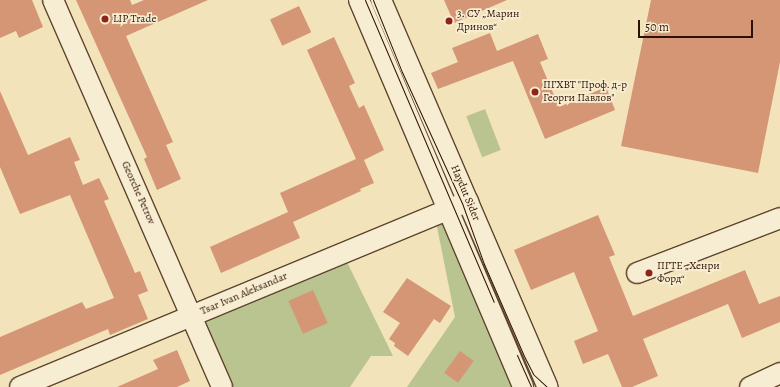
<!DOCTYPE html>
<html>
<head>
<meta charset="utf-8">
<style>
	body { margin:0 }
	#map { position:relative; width:780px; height:387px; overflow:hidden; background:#f3e3ba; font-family:Alegreya,serif }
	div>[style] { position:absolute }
	.green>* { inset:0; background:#bac490; transform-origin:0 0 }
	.building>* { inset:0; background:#d59675; transform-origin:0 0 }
	.roads { filter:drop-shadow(1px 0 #5f462e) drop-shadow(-1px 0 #5f462e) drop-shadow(0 1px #5f462e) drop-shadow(0 -1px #5f462e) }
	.minor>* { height:20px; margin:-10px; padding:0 10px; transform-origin:10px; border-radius:10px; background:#f7edd2 }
	.tram>* { height:1px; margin:-0.5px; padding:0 0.5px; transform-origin:0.5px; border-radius:0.5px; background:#2e1100 }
	.dots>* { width:11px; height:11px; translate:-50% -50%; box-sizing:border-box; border:2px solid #f7edd2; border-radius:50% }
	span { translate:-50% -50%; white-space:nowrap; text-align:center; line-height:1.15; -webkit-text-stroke:3.5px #f7edd2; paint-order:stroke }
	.poi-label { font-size:11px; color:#2e1100 }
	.left { translate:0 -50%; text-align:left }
	.street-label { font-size:11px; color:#2e1100 }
	.scale { position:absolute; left:638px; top:20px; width:115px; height:18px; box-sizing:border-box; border:2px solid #2e1100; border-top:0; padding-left:5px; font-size:12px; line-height:14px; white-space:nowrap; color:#2e1100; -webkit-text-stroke:3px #f7edd2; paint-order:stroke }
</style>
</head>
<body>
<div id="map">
	<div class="green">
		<div style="left:485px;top:109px;width:44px;height:20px;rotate:69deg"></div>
		<div style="clip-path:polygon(445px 217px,518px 387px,407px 387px,455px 317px,436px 222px)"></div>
		<div style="clip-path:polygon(345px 258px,393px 356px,371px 356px,350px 387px,230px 387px,198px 319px)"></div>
	</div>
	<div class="building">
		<div style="clip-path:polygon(0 0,32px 0,43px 27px,19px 38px,16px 31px,0 38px)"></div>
		<div style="clip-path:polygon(76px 0,130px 0,132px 5px,144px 0,208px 0,126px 36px,173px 142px,166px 145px,181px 179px,157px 190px,144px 159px,147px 157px)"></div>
		<div style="clip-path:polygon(444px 0,507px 0,454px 23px)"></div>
		<div style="clip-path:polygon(651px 0,780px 0,780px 62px,758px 173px,621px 146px)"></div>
		<div style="left:299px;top:6px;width:29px;height:32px;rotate:65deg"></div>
		<div style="clip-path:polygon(490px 33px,497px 51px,538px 34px,548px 59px,540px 62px,559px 107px,606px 87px,615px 110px,545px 139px,513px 61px,438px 89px,431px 73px,458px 62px,452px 48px)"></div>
		<div style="clip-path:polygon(334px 37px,355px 83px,349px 86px,359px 108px,364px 105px,384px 150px,364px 160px,374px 183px,360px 189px,361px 191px,293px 222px,300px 238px,221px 273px,210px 247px,288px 212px,280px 193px,356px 159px,307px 50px)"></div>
		<div style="clip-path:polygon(0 91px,28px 155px,70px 137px,80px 160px,74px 162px,83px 185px,99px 178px,109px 199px,104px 201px,135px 273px,140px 271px,148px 291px,138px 295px,148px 319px,110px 335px,108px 329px,0 375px,0 337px,82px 302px,86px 309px,114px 298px,70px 195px,20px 214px,0 167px)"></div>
		<div style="clip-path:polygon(598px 215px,615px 255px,609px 257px,633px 316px,745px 270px,759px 304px,780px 296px,780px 322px,742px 338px,728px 304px,643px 339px,658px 376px,632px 387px,622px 387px,608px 354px,583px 364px,574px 341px,598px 331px,574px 272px,531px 290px,514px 250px)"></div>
		<div style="clip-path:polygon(407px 278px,451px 306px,440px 323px,434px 319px,408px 356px,394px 346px,395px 343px,389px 339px,400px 323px,383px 312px)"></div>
		<div style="left:313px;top:290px;width:36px;height:27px;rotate:66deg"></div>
		<div style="clip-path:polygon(177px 350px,190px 381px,177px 387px,117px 387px,158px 369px,153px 360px)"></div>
		<div style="left:460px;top:351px;width:17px;height:27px;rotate:36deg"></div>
	</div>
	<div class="roads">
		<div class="minor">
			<div style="left:53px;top:0;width:422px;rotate:66.4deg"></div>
			<div style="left:359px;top:0;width:420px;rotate:67deg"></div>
			<div style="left:381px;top:0;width:421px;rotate:66.7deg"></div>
			<div style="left:637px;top:273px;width:153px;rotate:-21deg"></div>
			<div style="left:20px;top:387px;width:485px;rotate:-22.5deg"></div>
			<div style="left:750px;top:387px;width:33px;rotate:-25deg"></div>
		</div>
	</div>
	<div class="tram">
		<div style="left:365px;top:0;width:328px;rotate:66.9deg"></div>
		<div style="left:373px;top:0;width:78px;rotate:68.1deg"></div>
		<div style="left:402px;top:72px;width:144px;rotate:65.4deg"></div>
		<div style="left:462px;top:203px;width:65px;rotate:70.2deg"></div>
		<div style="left:484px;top:264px;width:100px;rotate:66.5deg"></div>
		<div style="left:524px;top:356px;width:20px;rotate:63deg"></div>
		<div style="left:533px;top:374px;width:19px;rotate:43deg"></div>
		<div style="left:517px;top:355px;width:35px;rotate:66deg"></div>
	</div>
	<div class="dots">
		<div style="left:105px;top:19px;background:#8f2418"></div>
		<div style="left:449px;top:21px;background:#8f2418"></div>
		<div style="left:535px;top:92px;background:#8f2418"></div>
		<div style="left:649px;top:273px;background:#8f2418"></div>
	</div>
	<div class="poi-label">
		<span class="left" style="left:457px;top:21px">3. СУ „Марин<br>Дринов“</span>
		<span class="left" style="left:113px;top:19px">LIP Trade</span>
		<span class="left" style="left:543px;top:92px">ПГХВТ "Проф. д-р<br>Георги Павлов"</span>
		<span class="left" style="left:657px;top:273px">ПГТЕ „Хенри<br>Форд“</span>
	</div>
	<div class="street-label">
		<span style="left:138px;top:193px;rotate:66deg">Georche Petrov</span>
		<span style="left:465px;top:193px;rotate:67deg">Haydut Sider</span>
		<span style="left:244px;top:294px;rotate:-23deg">Tsar Ivan Aleksandar</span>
	</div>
	<div class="scale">50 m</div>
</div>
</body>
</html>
